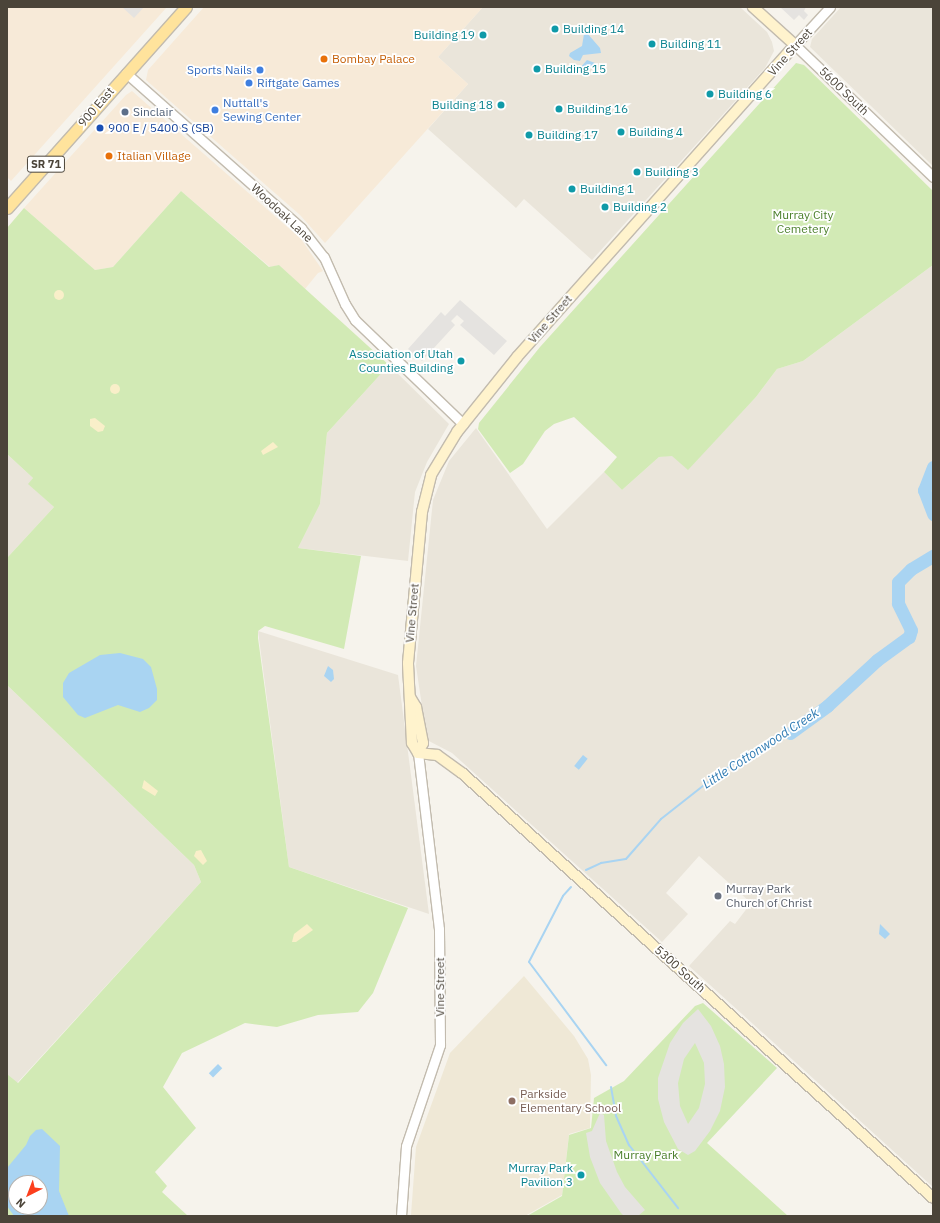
<!DOCTYPE html>
<html>
<head>
<meta charset="utf-8">
<style>
	body { margin:0 }
	#map { position:relative; width:940px; height:1223px; overflow:hidden; background:#f6f3ec; font-family:"IBM Plex Sans",sans-serif }
	div>[style] { position:absolute }
	.residential>* { inset:0; background:#eae5da }
	.commercial>* { inset:0; background:#f7ead8 }
	.education>* { inset:0; background:#efe8d6 }
	.green>* { inset:0; background:#d2eab5 }
	.sand>* { inset:0; background:#f9efc9 }
	.round { border-radius:50% }
	.parking>* { inset:0; background:#e5e3e0 }
	.water>* { inset:0; background:#a9d4f2; transform-origin:0 0 }
	.stream>* { height:2px; margin:-1px; padding:0 1px; transform-origin:1px; border-radius:1px; background:#a9d4f2 }
	.river>* { height:13px; margin:-6.5px; padding:0 6.5px; transform-origin:6.5px; border-radius:6.5px; background:#a9d4f2 }
	.roads { filter:drop-shadow(1px 0 #c2bbae) drop-shadow(-1px 0 #c2bbae) drop-shadow(0 1px #c2bbae) drop-shadow(0 -1px #c2bbae) }
	.tertiary>* { height:9px; margin:-4.5px; padding:0 4.5px; transform-origin:4.5px; border-radius:4.5px; background:#fff }
	.secondary>* { height:10px; margin:-5px; padding:0 5px; transform-origin:5px; border-radius:5px; background:#fff3cd }
	.primary>* { height:11px; margin:-5.5px; padding:0 5.5px; transform-origin:5.5px; border-radius:5.5px; background:#ffe39c }
	.dots>* { width:11px; height:11px; translate:-50% -50%; box-sizing:border-box; border:2px solid #fff; border-radius:50% }
	span { translate:-50% -50%; white-space:nowrap; text-align:center; line-height:1.15; -webkit-text-stroke:3.5px #fff; paint-order:stroke }
	.shield-label span { padding:1px 3px; background:#fff; border:1px solid; border-radius:3px; -webkit-text-stroke-width:0 }
	.shield-label { font-size:11px; color:#4b4439; font-weight:700 }
	.culture-label { font-size:12px; color:#0d838f }
	.left { translate:0 -50%; text-align:left }
	.right { translate:-100% -50%; text-align:right }
	.street-label { font-size:12px; color:#4b4439 }
	.food-label { font-size:12px; color:#c56008 }
	.shop-label { font-size:12px; color:#366cbe }
	.service-label { font-size:12px; color:#4e5e75 }
	.transit-label { font-size:12px; color:#164399 }
	.park-label { font-size:12px; color:#4a7f2a }
	.worship-label { font-size:12px; color:#5b616d }
	.education-label { font-size:12px; color:#785e54 }
	.water-label { font-size:13px; color:#2e7ab2; font-style:italic }
	.frame { position:absolute; inset:0; border:8px solid #4b4439; pointer-events:none }
	.north { position:absolute; left:8px; top:1175px; width:40px; height:40px; box-sizing:border-box; background:#fff; border:1px solid #b7b4b0; border-radius:50%; rotate:222deg; font-size:11px; font-weight:700; line-height:16px; text-align:center; color:#4b4439 }
	.north::after { content:''; display:block; margin:auto; width:14px; height:18px; background:#fc3f1d; clip-path:polygon(50% 0,100% 100%,50% 72%,0 100%) }
</style>
</head>
<body>
<div id="map">
	<div class="residential">
		<div style="clip-path:polygon(483px 7px,740px 7px,767px 32px,772px 42px,774px 51px,765px 68px,592px 260px,524px 199px,516px 208px,428px 129px,468px 84px,438px 57px)"></div>
		<div style="clip-path:polygon(841px 7px,933px 7px,933px 166px,810px 47px,812px 39px)"></div>
		<div style="clip-path:polygon(933px 265px,933px 1187px,689px 966px,730px 921px,735px 924px,751px 903px,699px 856px,666px 893px,688px 914px,662px 942px,452px 753px,427px 740px,416px 666px,433px 500px,449px 461px,476px 428px,547px 529px,604px 472px,622px 490px,659px 457px,672px 455px,688px 469px,756px 397px,777px 369px,803px 361px)"></div>
		<div style="clip-path:polygon(389px 365px,449px 424px,427px 462px,415px 492px,408px 561px,298px 548px,320px 504px,327px 433px)"></div>
		<div style="clip-path:polygon(7px 454px,33px 478px,29px 484px,54px 507px,7px 558px)"></div>
		<div style="clip-path:polygon(258px 631px,398px 675px,429px 914px,289px 867px)"></div>
		<div style="clip-path:polygon(7px 685px,194px 865px,201px 882px,17px 1083px,7px 1074px)"></div>
	</div>
	<div class="commercial">
		<div style="clip-path:polygon(7px 7px,167px 7px,11px 181px,7px 177px)"></div>
		<div style="clip-path:polygon(204px 7px,483px 7px,438px 57px,468px 84px,325px 243px,300px 215px,146px 80px,148px 70px)"></div>
		<div style="clip-path:polygon(132px 91px,301px 239px,323px 271px,318px 273px,305px 289px,279px 265px,270px 267px,181px 191px,113px 267px,95px 270px,24px 208px,126px 95px)"></div>
	</div>
	<div class="education">
		<div style="clip-path:polygon(524px 976px,574px 1036px,588px 1059px,591px 1075px,590px 1128px,569px 1134px,562px 1195px,525px 1216px,411px 1215px,416px 1147px,450px 1053px)"></div>
	</div>
	<div class="green">
		<div style="clip-path:polygon(796px 63px,804px 65px,933px 191px,933px 265px,803px 361px,777px 369px,756px 397px,688px 470px,672px 456px,659px 457px,622px 490px,604px 472px,617px 457px,574px 417px,554px 424px,545px 431px,523px 464px,510px 473px,478px 429px,479px 423px,540px 347px)"></div>
		<div style="clip-path:polygon(evenodd,181px 191px,269px 267px,279px 265px,389px 365px,327px 433px,320px 504px,298px 548px,361px 556px,344px 649px,265px 626px,258px 631px,258px 638px,289px 867px,408px 908px,373px 993px,358px 1012px,318px 1015px,277px 1027px,245px 1023px,182px 1053px,163px 1087px,196px 1128px,155px 1172px,167px 1186px,162px 1192px,188px 1216px,7px 1216px,7px 1074px,18px 1083px,201px 882px,194px 865px,7px 685px,7px 558px,54px 507px,28px 484px,33px 478px,7px 454px,7px 228px,24px 208px,95px 270px,113px 267px,181px 191px,16px 1183px,40px 1183px,40px 1207px,16px 1207px,16px 1183px)"></div>
		<div style="clip-path:polygon(703px 1003px,777px 1068px,707px 1143px,788px 1216px,527px 1216px,562px 1196px,569px 1135px,591px 1128px,594px 1098px,624px 1081px,695px 1006px)"></div>
	</div>
	<div class="sand">
		<div class="round" style="left:54px;top:290px;width:10px;height:10px"></div>
		<div class="round" style="left:110px;top:384px;width:10px;height:10px"></div>
		<div style="clip-path:polygon(95px 418px,105px 426px,103px 431px,98px 432px,90px 426px,90px 419px)"></div>
		<div style="clip-path:polygon(273px 442px,278px 447px,263px 455px,261px 451px)"></div>
		<div style="clip-path:polygon(144px 780px,158px 791px,155px 796px,142px 788px)"></div>
		<div style="clip-path:polygon(201px 850px,207px 861px,203px 865px,194px 856px,196px 851px)"></div>
		<div style="clip-path:polygon(307px 924px,313px 930px,296px 942px,292px 942px,294px 934px)"></div>
	</div>
	<div class="parking">
		<div style="clip-path:polygon(122px 7px,144px 7px,134px 18px)"></div>
		<div style="clip-path:polygon(780px 7px,806px 7px,804px 11px,808px 15px,804px 20px,799px 15px,794px 20px)"></div>
		<div style="clip-path:polygon(460px 300px,507px 341px,494px 355px,460px 325px,464px 321px,457px 315px,451px 321px,455px 325px,422px 361px,408px 349px,441px 312px,445px 316px)"></div>
		<div style="clip-path:polygon(evenodd,698px 1009px,711px 1026px,720px 1046px,724px 1064px,725px 1087px,720px 1111px,710px 1131px,695px 1151px,688px 1155px,678px 1149px,664px 1122px,658px 1099px,658px 1078px,670px 1043px,683px 1023px,698px 1009px,695px 1043px,704px 1063px,705px 1084px,699px 1108px,688px 1124px,680px 1106px,678px 1083px,684px 1059px,695px 1043px)"></div>
		<div style="clip-path:polygon(600px 1113px,604px 1115px,606px 1141px,617px 1172px,625px 1187px,645px 1210px,638px 1216px,624px 1216px,621px 1213px,600px 1183px,590px 1157px,586px 1133px,592px 1131px)"></div>
	</div>
	<div class="water">
		<div style="clip-path:polygon(587px 33px,600px 48px,601px 53px,583px 55px,580px 61px,574px 60px,569px 56px,570px 53px,582px 46px,584px 34px)"></div>
		<div style="clip-path:polygon(587px 60px,595px 63px,585px 73px,580px 68px)"></div>
		<div style="clip-path:polygon(120px 653px,143px 659px,151px 667px,157px 689px,157px 700px,149px 708px,140px 712px,118px 705px,85px 718px,78px 715px,63px 697px,63px 683px,69px 673px,100px 655px)"></div>
		<div style="clip-path:polygon(328px 666px,333px 670px,334px 679px,331px 682px,324px 676px)"></div>
		<div style="left:583px;top:755px;width:6px;height:14px;rotate:39deg"></div>
		<div style="clip-path:polygon(880px 924px,890px 934px,885px 939px,879px 934px)"></div>
		<div style="left:218px;top:1064px;width:6px;height:13px;rotate:45deg"></div>
		<div style="clip-path:polygon(evenodd,42px 1129px,60px 1146px,59px 1191px,69px 1216px,14px 1216px,7px 1206px,7px 1168px,26px 1145px,30px 1136px,36px 1130px,42px 1129px,16px 1183px,40px 1183px,40px 1207px,16px 1207px,16px 1183px)"></div>
	</div>
	<div class="stream">
		<div style="left:586px;top:870px;width:17px;rotate:-25deg"></div>
		<div style="left:601px;top:863px;width:25px;rotate:-9deg"></div>
		<div style="left:626px;top:859px;width:53px;rotate:-48.8deg"></div>
		<div style="left:661px;top:819px;width:55px;rotate:-38.3deg"></div>
		<div style="left:704px;top:785px;width:34px;rotate:-36deg"></div>
		<div style="left:732px;top:765px;width:66px;rotate:-28.9deg"></div>
		<div style="left:571px;top:887px;width:12px;rotate:132deg"></div>
		<div style="left:563px;top:896px;width:74px;rotate:117.3deg"></div>
		<div style="left:529px;top:962px;width:129px;rotate:53.2deg"></div>
		<div style="left:611px;top:1087px;width:29px;rotate:80deg"></div>
		<div style="left:616px;top:1116px;width:32px;rotate:66deg"></div>
		<div style="left:629px;top:1145px;width:80px;rotate:52.1deg"></div>
	</div>
	<div class="river">
		<div style="left:933px;top:467px;width:25px;rotate:111deg"></div>
		<div style="left:924px;top:490px;width:26px;rotate:69deg"></div>
		<div style="left:790px;top:733px;width:46px;rotate:-36.1deg"></div>
		<div style="left:827px;top:706px;width:68px;rotate:-42.6deg"></div>
		<div style="left:877px;top:660px;width:39px;rotate:-36deg"></div>
		<div style="left:909px;top:637px;width:7px;rotate:-74deg"></div>
		<div style="left:911px;top:630px;width:30px;rotate:-116deg"></div>
		<div style="left:898px;top:603px;width:21px;rotate:-90deg"></div>
		<div style="left:898px;top:582px;width:18px;rotate:-45deg"></div>
		<div style="left:911px;top:569px;width:26px;rotate:-31deg"></div>
	</div>
	<div class="roads">
		<div class="tertiary">
			<div style="left:830px;top:7px;width:52px;rotate:132.6deg"></div>
			<div style="left:795px;top:45px;width:191px;rotate:43.7deg"></div>
			<div style="left:126px;top:73px;width:234px;rotate:41.5deg"></div>
			<div style="left:301px;top:228px;width:37px;rotate:52deg"></div>
			<div style="left:324px;top:257px;width:51px;rotate:65.9deg"></div>
			<div style="left:345px;top:304px;width:19px;rotate:58deg"></div>
			<div style="left:355px;top:320px;width:150px;rotate:43.9deg"></div>
			<div style="left:401px;top:1216px;width:70px;rotate:-85.9deg"></div>
			<div style="left:406px;top:1146px;width:107px;rotate:-71.4deg"></div>
			<div style="left:440px;top:1045px;width:116px;rotate:-90.5deg"></div>
			<div style="left:439px;top:929px;width:177px;rotate:-96.8deg"></div>
		</div>
		<div class="secondary">
			<div style="left:410px;top:697px;width:12px;rotate:59deg"></div>
			<div style="left:416px;top:707px;width:37px;rotate:79deg"></div>
			<div style="left:423px;top:743px;width:11px;rotate:117deg"></div>
			<div style="left:418px;top:753px;width:12px;rotate:-121deg"></div>
			<div style="left:412px;top:743px;width:80px;rotate:-92.9deg"></div>
			<div style="left:408px;top:663px;width:152px;rotate:-84.7deg"></div>
			<div style="left:422px;top:512px;width:38px;rotate:-76deg"></div>
			<div style="left:431px;top:475px;width:50px;rotate:-58.8deg"></div>
			<div style="left:457px;top:432px;width:96px;rotate:-51.3deg"></div>
			<div style="left:517px;top:357px;width:418px;rotate:-48.3deg"></div>
			<div style="left:795px;top:45px;width:57px;rotate:-137.9deg"></div>
			<div style="left:418px;top:753px;width:19px;rotate:6deg"></div>
			<div style="left:437px;top:755px;width:31px;rotate:36deg"></div>
			<div style="left:462px;top:773px;width:634px;rotate:42.06deg"></div>
		</div>
		<div class="primary">
			<div style="left:7px;top:208px;width:269px;rotate:-48.3deg"></div>
		</div>
	</div>
	<div class="dots">
		<div style="left:555px;top:29px;background:#0f9aa8"></div>
		<div style="left:483px;top:35px;background:#0f9aa8"></div>
		<div style="left:652px;top:44px;background:#0f9aa8"></div>
		<div style="left:324px;top:59px;background:#e8710a"></div>
		<div style="left:537px;top:69px;background:#0f9aa8"></div>
		<div style="left:260px;top:70px;background:#3f7fe0"></div>
		<div style="left:249px;top:83px;background:#3f7fe0"></div>
		<div style="left:710px;top:94px;background:#0f9aa8"></div>
		<div style="left:501px;top:105px;background:#0f9aa8"></div>
		<div style="left:559px;top:109px;background:#0f9aa8"></div>
		<div style="left:215px;top:110px;background:#3f7fe0"></div>
		<div style="left:125px;top:112px;background:#5c6f8a"></div>
		<div style="left:100px;top:128px;background:#1a4fb4"></div>
		<div style="left:621px;top:132px;background:#0f9aa8"></div>
		<div style="left:529px;top:135px;background:#0f9aa8"></div>
		<div style="left:109px;top:156px;background:#e8710a"></div>
		<div style="left:637px;top:172px;background:#0f9aa8"></div>
		<div style="left:572px;top:189px;background:#0f9aa8"></div>
		<div style="left:605px;top:207px;background:#0f9aa8"></div>
		<div style="left:461px;top:361px;background:#0f9aa8"></div>
		<div style="left:718px;top:896px;background:#6b7280"></div>
		<div style="left:512px;top:1101px;background:#8d6e63"></div>
		<div style="left:581px;top:1175px;background:#0f9aa8"></div>
	</div>
	<div class="shield-label">
		<span style="left:46px;top:164px">SR 71</span>
	</div>
	<div class="culture-label">
		<span class="left" style="left:563px;top:29px">Building 14</span>
		<span class="right" style="left:475px;top:35px">Building 19</span>
		<span class="left" style="left:660px;top:44px">Building 11</span>
		<span class="left" style="left:545px;top:69px">Building 15</span>
		<span class="left" style="left:718px;top:94px">Building 6</span>
		<span class="right" style="left:493px;top:105px">Building 18</span>
		<span class="left" style="left:567px;top:109px">Building 16</span>
		<span class="left" style="left:629px;top:132px">Building 4</span>
		<span class="left" style="left:537px;top:135px">Building 17</span>
		<span class="left" style="left:645px;top:172px">Building 3</span>
		<span class="left" style="left:580px;top:189px">Building 1</span>
		<span class="left" style="left:613px;top:207px">Building 2</span>
		<span class="right" style="left:453px;top:361px">Association of Utah<br>Counties Building</span>
		<span class="right" style="left:573px;top:1175px">Murray Park<br>Pavilion 3</span>
	</div>
	<div class="street-label">
		<span style="left:790px;top:52px;rotate:-48deg">Vine Street</span>
		<span style="left:844px;top:91px;rotate:44deg">5600 South</span>
		<span style="left:96px;top:107px;rotate:-49deg">900 East</span>
		<span style="left:282px;top:213px;rotate:43deg">Woodoak Lane</span>
		<span style="left:550px;top:319px;rotate:-49deg">Vine Street</span>
		<span style="left:412px;top:613px;rotate:-85deg">Vine Street</span>
		<span style="left:680px;top:969px;rotate:42deg">5300 South</span>
		<span style="left:440px;top:987px;rotate:-90deg">Vine Street</span>
	</div>
	<div class="food-label">
		<span class="left" style="left:332px;top:59px">Bombay Palace</span>
		<span class="left" style="left:117px;top:156px">Italian Village</span>
	</div>
	<div class="shop-label">
		<span class="right" style="left:252px;top:70px">Sports Nails</span>
		<span class="left" style="left:257px;top:83px">Riftgate Games</span>
		<span class="left" style="left:223px;top:110px">Nuttall's<br>Sewing Center</span>
	</div>
	<div class="service-label">
		<span class="left" style="left:133px;top:112px">Sinclair</span>
	</div>
	<div class="transit-label">
		<span class="left" style="left:108px;top:128px">900 E / 5400 S (SB)</span>
	</div>
	<div class="park-label">
		<span style="left:803px;top:222px">Murray City<br>Cemetery</span>
		<span style="left:646px;top:1155px">Murray Park</span>
	</div>
	<div class="worship-label">
		<span class="left" style="left:726px;top:896px">Murray Park<br>Church of Christ</span>
	</div>
	<div class="education-label">
		<span class="left" style="left:520px;top:1101px">Parkside<br>Elementary School</span>
	</div>
	<div class="water-label">
		<span style="left:761px;top:749px;rotate:-33deg">Little Cottonwood Creek</span>
	</div>
	<div class="frame"></div>
	<div class="north">N</div>
</div>
</body>
</html>
